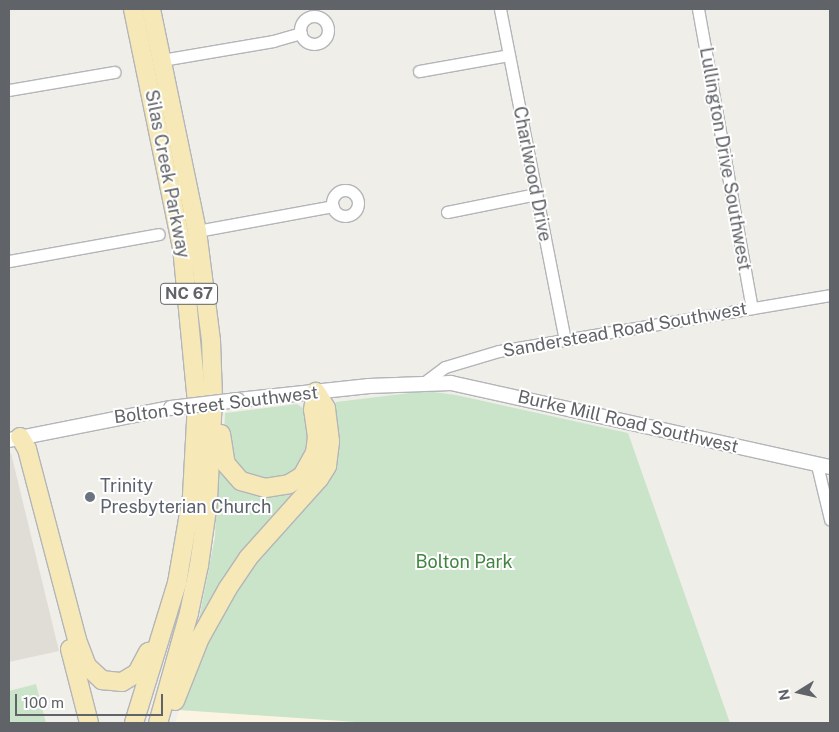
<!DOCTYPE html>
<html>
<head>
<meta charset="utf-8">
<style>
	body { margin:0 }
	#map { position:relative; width:839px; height:732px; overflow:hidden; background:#f0eee9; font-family:"Public Sans",sans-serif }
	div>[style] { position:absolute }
	.commercial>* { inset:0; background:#fbf4e3 }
	.education>* { inset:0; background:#e0ddd7 }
	.green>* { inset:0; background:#cae4c9 }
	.roads { filter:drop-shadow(1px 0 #b3b5b9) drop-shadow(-1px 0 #b3b5b9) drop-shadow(0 1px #b3b5b9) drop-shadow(0 -1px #b3b5b9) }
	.minor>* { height:11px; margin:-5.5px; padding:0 5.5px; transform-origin:5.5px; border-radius:5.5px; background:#fff }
	.minor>.ring { margin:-5.5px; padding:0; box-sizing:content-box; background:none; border:11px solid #fff; border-radius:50% }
	.tertiary>* { height:14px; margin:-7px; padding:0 7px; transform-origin:7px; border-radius:7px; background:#fff }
	.primary>* { height:18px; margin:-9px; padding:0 9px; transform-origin:9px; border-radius:9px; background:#f6e9b7 }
	.bridges { filter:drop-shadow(1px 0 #b3b5b9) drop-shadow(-1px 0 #b3b5b9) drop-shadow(0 1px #b3b5b9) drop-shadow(0 -1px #b3b5b9) }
	.tertiary-bridge>* { height:14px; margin:-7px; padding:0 7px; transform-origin:7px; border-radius:7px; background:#fff }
	.dots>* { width:14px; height:14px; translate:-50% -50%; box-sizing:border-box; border:2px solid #fff; border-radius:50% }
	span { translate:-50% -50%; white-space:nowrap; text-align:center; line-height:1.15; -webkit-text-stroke:4px #fff; paint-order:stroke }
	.shield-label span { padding:1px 4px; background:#fff; border:1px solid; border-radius:4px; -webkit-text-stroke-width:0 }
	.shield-label { font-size:16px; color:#606367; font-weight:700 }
	.street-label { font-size:18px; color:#606367 }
	.worship-label { font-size:18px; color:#5b616d }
	.left { translate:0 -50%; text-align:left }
	.park-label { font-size:18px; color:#428441 }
	.frame { position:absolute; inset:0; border:10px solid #606367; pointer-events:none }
	.north { position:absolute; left:774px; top:667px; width:50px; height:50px; -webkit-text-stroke:4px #fff; paint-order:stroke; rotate:260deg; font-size:14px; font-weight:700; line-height:20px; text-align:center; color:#606367 }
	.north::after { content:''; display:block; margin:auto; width:18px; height:22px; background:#606367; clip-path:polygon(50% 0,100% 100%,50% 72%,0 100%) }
	.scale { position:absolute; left:15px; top:694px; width:148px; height:22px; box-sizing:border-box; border:2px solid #606367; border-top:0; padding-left:6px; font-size:15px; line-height:18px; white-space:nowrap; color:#606367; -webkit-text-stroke:4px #fff; paint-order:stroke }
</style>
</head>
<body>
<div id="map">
	<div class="commercial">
		<div style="clip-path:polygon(179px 710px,371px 722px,371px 723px,175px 723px)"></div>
	</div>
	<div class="education">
		<div style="clip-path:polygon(11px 453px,59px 651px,9px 662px,9px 454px)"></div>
	</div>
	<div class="green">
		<div style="clip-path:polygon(426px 391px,456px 395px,628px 433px,730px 723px,371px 723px,179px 710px,215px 622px,245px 575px,300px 510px,336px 402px)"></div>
		<div style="clip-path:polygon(297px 404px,306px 410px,312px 440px,295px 475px,258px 481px,234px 467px,224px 436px,225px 413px)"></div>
		<div style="clip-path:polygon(218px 452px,231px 478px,312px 481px,198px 624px,215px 537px)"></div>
		<div style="clip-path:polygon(36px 684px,46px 723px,9px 723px,9px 691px)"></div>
	</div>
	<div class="roads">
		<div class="minor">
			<div style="left:500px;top:9px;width:337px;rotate:78.9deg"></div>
			<div style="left:698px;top:9px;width:304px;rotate:79.8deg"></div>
			<div class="ring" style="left:300px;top:16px;width:17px;height:17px"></div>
			<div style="left:162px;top:60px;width:113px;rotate:-9.7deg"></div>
			<div style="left:273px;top:41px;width:29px;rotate:-16deg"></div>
			<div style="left:419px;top:71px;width:91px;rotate:-10.1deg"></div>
			<div style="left:9px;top:90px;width:107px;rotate:-9.7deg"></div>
			<div class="ring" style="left:332px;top:190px;width:15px;height:15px"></div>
			<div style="left:447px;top:212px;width:91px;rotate:-11.4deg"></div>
			<div style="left:197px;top:231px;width:138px;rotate:-10.4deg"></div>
			<div style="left:9px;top:261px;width:152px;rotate:-10.2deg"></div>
			<div style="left:425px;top:382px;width:25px;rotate:-37deg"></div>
			<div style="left:445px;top:367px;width:56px;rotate:-16.5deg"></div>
			<div style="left:499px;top:351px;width:336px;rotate:-9.6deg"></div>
			<div style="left:817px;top:465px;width:56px;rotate:76.5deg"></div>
		</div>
		<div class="tertiary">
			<div style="left:238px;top:400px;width:132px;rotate:-6.1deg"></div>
			<div style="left:369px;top:386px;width:82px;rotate:-2.1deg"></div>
			<div style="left:451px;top:383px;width:388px;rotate:12.5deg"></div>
			<div style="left:9px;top:440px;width:165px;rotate:-11.2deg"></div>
		</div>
		<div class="primary">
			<div style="left:133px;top:9px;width:243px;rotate:78.4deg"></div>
			<div style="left:182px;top:247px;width:157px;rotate:84.5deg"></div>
			<div style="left:197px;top:403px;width:93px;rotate:93.1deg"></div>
			<div style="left:192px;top:496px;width:88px;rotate:99.8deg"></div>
			<div style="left:177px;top:583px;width:146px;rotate:107.1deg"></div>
			<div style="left:151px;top:9px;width:227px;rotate:78.3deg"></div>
			<div style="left:197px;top:231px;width:110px;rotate:82.7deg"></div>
			<div style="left:211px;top:340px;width:58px;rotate:88deg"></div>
			<div style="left:213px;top:398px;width:104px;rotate:92.8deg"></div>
			<div style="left:208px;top:502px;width:64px;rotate:98.1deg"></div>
			<div style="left:199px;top:565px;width:49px;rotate:101.8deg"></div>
			<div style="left:189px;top:613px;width:114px;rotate:105.7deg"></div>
			<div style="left:221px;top:434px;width:30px;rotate:81deg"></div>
			<div style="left:226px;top:464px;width:23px;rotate:49deg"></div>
			<div style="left:241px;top:481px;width:25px;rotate:16deg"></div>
			<div style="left:265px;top:488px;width:24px;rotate:-9deg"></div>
			<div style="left:289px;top:484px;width:15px;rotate:-32deg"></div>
			<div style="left:302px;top:476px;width:26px;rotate:-61deg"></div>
			<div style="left:315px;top:453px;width:16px;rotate:-83deg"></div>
			<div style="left:317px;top:437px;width:27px;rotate:-98deg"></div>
			<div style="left:313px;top:410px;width:18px;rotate:-81deg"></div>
			<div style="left:20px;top:437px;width:14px;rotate:60deg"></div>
			<div style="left:27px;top:449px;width:197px;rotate:75.3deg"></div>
			<div style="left:77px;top:640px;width:28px;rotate:69deg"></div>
			<div style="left:87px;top:666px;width:21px;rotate:43deg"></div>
			<div style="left:102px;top:680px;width:20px;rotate:6deg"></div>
			<div style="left:122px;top:682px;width:17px;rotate:-31deg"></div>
			<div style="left:137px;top:673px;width:24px;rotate:-62deg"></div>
			<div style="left:70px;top:649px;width:76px;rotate:75.6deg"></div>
			<div style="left:175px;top:701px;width:68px;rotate:-68.4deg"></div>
			<div style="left:200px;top:638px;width:57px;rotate:-60.8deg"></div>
			<div style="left:228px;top:588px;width:36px;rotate:-56deg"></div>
			<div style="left:248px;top:558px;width:106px;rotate:-48.1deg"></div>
			<div style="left:319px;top:479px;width:15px;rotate:-58deg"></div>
			<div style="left:327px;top:466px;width:25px;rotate:-83deg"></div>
			<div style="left:330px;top:441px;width:33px;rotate:-97deg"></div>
			<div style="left:326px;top:408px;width:19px;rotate:-122deg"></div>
		</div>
	</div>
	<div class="bridges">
		<div class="tertiary-bridge">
			<div style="left:171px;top:408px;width:67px;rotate:-6.8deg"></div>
		</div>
	</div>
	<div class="dots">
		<div style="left:90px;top:497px;background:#6b7280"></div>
	</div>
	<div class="shield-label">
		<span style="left:189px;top:294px">NC 67</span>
	</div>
	<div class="street-label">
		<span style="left:725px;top:159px;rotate:80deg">Lullington Drive Southwest</span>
		<span style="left:167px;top:174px;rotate:79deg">Silas Creek Parkway</span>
		<span style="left:532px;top:174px;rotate:79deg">Charlwood Drive</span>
		<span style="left:625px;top:330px;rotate:-10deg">Sanderstead Road Southwest</span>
		<span style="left:216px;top:405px;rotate:-7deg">Bolton Street Southwest</span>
		<span style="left:628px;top:422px;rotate:13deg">Burke Mill Road Southwest</span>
	</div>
	<div class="worship-label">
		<span class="left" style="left:100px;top:497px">Trinity<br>Presbyterian Church</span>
	</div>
	<div class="park-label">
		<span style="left:464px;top:562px">Bolton Park</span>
	</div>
	<div class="frame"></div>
	<div class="north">N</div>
	<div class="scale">100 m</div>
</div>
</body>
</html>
